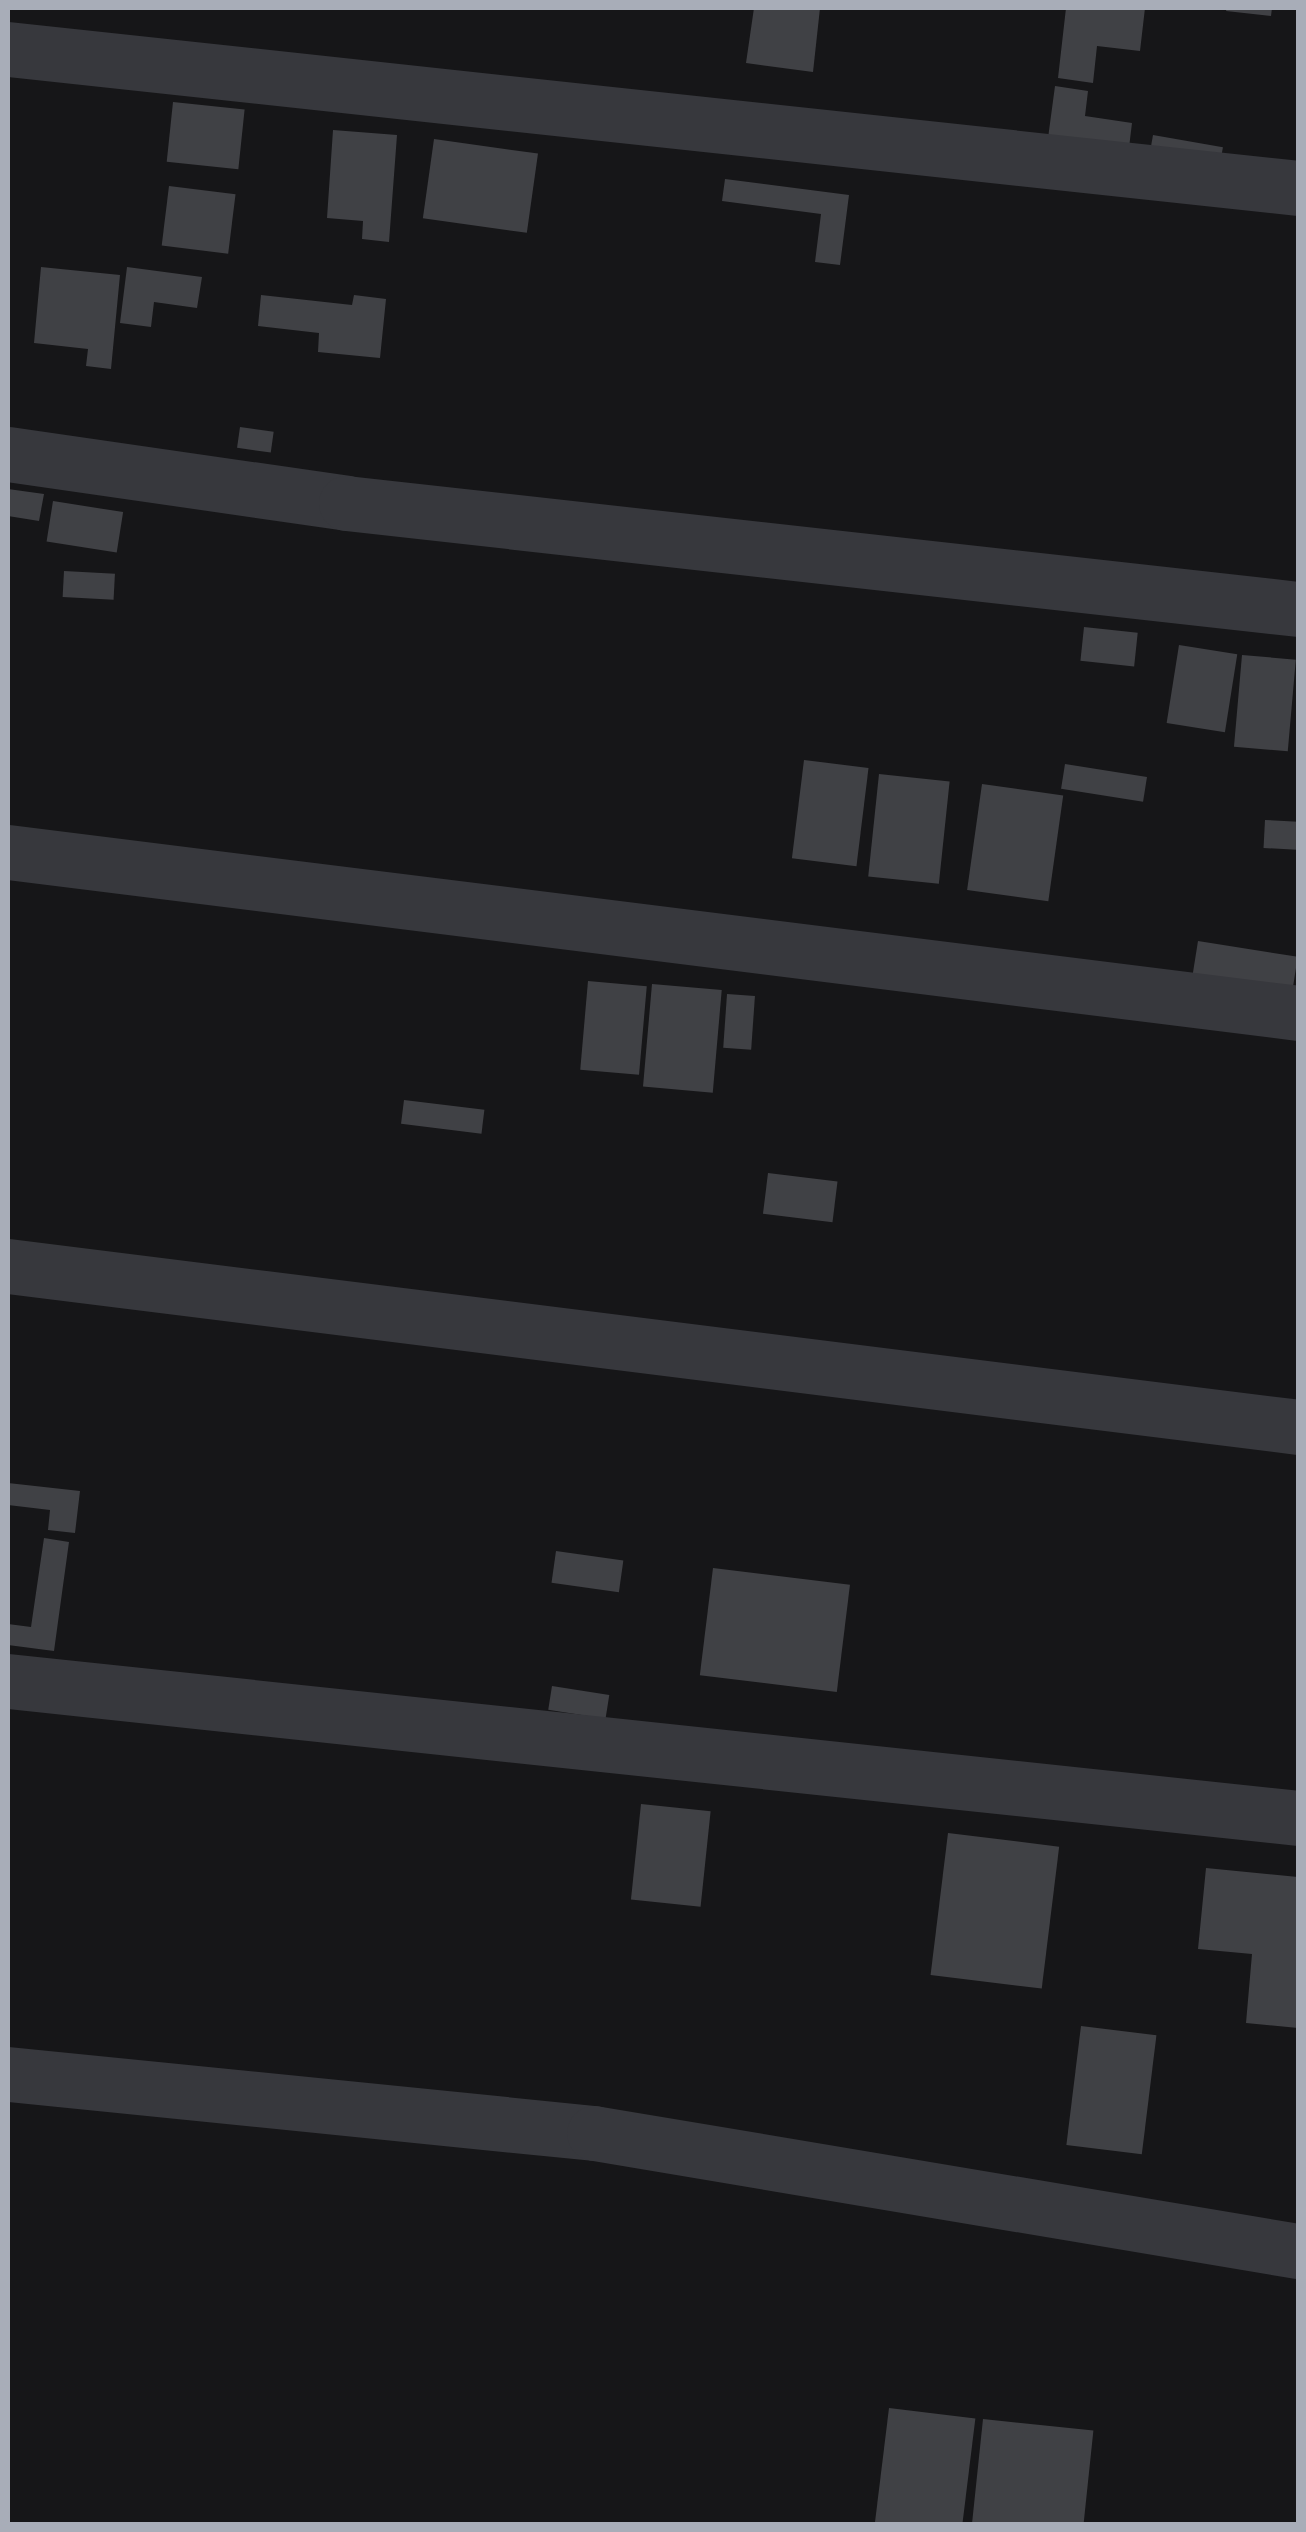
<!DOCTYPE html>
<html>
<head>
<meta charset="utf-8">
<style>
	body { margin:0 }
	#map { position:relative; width:1306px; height:2532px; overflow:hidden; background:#161618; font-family:Poppins,sans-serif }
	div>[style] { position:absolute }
	.building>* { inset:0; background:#404145; transform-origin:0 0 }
	.minor>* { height:55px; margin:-27.5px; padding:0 27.5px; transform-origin:27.5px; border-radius:27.5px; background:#37383d }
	span { translate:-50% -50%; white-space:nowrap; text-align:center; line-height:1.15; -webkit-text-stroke:9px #111113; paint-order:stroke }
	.frame { position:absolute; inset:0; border:10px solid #a8adb8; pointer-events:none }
</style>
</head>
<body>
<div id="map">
	<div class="building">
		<div style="clip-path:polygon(754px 8px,820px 8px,813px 72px,746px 63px)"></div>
		<div style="clip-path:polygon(1066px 8px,1145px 8px,1140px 51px,1097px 46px,1093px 83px,1058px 78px)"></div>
		<div style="clip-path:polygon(1227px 8px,1272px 8px,1271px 16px,1226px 11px)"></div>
		<div style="clip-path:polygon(1055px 86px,1088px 91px,1085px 116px,1132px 123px,1127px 164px,1046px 153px)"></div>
		<div style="left:173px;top:102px;width:72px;height:60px;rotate:6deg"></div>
		<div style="clip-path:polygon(333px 130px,397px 135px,389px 242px,362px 239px,363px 221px,327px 218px)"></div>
		<div style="left:1153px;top:135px;width:71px;height:30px;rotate:10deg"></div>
		<div style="left:434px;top:139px;width:105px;height:80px;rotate:8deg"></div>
		<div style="clip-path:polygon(725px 179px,849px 195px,840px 265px,815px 262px,821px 214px,722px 201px)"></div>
		<div style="left:169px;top:186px;width:67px;height:60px;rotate:7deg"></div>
		<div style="clip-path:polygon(41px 267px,120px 275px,111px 369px,86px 366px,88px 349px,34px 343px)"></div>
		<div style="clip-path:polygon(127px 267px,202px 277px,197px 308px,154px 302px,151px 327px,120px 323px)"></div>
		<div style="clip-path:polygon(261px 295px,352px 305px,354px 295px,386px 299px,380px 358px,318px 352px,319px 333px,258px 326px)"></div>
		<div style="left:240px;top:427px;width:34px;height:21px;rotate:8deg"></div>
		<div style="clip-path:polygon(8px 489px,44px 494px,39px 521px,8px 516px)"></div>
		<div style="left:53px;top:501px;width:71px;height:41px;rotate:9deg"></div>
		<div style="left:64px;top:571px;width:51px;height:26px;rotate:3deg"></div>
		<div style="left:1084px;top:627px;width:54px;height:34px;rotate:6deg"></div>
		<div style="left:1179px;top:645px;width:59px;height:79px;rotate:9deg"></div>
		<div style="left:1242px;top:655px;width:54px;height:92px;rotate:5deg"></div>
		<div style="left:804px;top:760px;width:65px;height:99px;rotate:7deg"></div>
		<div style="left:1065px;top:764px;width:83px;height:25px;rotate:9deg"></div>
		<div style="left:879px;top:774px;width:71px;height:103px;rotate:6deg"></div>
		<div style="left:982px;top:784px;width:82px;height:107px;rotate:8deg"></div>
		<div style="left:1265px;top:820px;width:33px;height:28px;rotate:3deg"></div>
		<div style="left:1198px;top:941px;width:101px;height:33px;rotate:9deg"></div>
		<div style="left:588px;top:981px;width:59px;height:89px;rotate:5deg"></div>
		<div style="left:652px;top:984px;width:70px;height:103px;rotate:5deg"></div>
		<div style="left:727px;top:994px;width:28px;height:54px;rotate:4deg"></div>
		<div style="left:404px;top:1100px;width:81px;height:24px;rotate:7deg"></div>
		<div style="left:768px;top:1173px;width:70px;height:41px;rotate:7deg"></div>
		<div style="clip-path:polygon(8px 1483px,80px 1491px,75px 1533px,48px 1530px,50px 1510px,8px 1505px)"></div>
		<div style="clip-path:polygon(44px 1538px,69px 1542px,54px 1651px,8px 1645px,8px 1624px,31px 1627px)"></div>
		<div style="left:556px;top:1551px;width:68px;height:32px;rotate:8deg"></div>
		<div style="left:713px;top:1568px;width:138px;height:108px;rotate:7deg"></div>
		<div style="left:552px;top:1686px;width:58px;height:24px;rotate:9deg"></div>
		<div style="left:641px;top:1804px;width:70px;height:96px;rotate:6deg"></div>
		<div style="left:948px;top:1833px;width:112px;height:143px;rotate:7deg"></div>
		<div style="clip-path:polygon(1206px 1868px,1298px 1877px,1298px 2028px,1246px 2023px,1252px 1954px,1198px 1949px)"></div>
		<div style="left:1081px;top:2026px;width:76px;height:120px;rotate:7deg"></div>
		<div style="left:889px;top:2408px;width:87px;height:117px;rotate:7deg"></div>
		<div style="left:983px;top:2419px;width:111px;height:105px;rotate:6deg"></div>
	</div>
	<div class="minor">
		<div style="left:8px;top:49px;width:1297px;rotate:6.15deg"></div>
		<div style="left:8px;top:454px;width:342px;rotate:8.2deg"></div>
		<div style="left:346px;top:503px;width:958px;rotate:6.35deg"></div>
		<div style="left:8px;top:852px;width:1300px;rotate:7.11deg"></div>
		<div style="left:8px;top:1266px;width:1300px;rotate:7.11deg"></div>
		<div style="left:8px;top:1681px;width:1297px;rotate:6.06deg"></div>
		<div style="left:8px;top:2074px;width:589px;rotate:5.75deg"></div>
		<div style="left:594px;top:2133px;width:714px;rotate:9.52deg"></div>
	</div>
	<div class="frame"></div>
</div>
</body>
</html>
